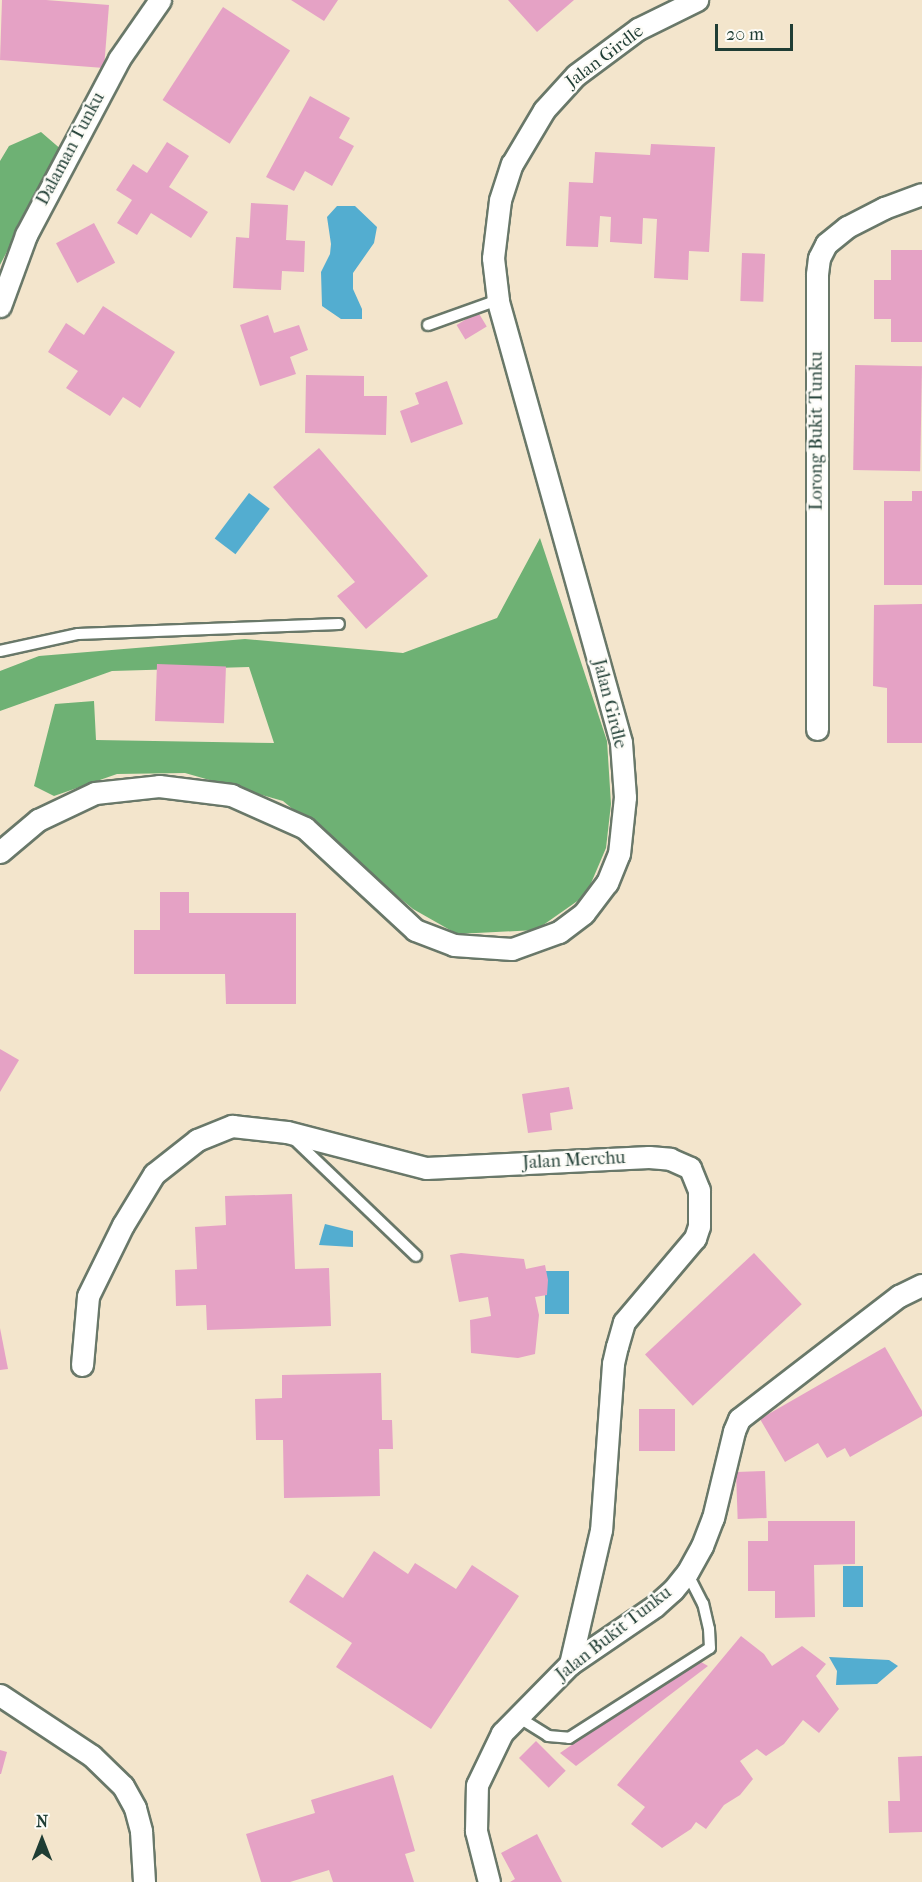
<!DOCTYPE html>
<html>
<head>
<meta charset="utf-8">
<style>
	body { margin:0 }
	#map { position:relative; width:922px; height:1882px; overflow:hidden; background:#f3e5cc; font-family:"IM FELL French Canon",serif }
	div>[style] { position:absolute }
	.forest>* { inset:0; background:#6eb174 }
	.water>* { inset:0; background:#53add0; transform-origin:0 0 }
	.building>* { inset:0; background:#e5a2c5; transform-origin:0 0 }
	.roads { filter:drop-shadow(2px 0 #697869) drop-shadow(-2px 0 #697869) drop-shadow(0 2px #697869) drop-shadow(0 -2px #697869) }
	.service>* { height:10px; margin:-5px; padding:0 5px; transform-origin:5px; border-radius:5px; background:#fff }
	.minor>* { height:21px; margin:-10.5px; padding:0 10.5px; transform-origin:10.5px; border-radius:10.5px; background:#fff }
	span { translate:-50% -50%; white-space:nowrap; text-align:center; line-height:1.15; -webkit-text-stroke:4.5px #fdfcf7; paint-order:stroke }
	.street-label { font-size:18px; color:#1f3d34 }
	.north { position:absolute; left:12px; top:1810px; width:60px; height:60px; -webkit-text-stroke:4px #fdfcf7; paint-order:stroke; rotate:0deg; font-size:16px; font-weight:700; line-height:24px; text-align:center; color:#1f3d34 }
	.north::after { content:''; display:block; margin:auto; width:21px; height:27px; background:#1f3d34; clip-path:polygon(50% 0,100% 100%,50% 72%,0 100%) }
	.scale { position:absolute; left:715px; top:24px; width:78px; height:27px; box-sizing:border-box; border:3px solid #1f3d34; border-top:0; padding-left:8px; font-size:18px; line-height:21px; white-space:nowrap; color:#1f3d34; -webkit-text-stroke:4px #fdfcf7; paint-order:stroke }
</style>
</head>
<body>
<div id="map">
	<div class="forest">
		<div style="clip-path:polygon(41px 132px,63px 151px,44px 180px,0 265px,0 161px,9px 146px)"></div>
		<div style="clip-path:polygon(540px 538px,607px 741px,611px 804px,606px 848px,586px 895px,536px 930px,457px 934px,413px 909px,283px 801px,185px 773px,117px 774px,54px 796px,34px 786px,55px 704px,94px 701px,96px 740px,274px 743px,249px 667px,112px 671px,0 711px,0 671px,39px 656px,245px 639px,403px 653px,497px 618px)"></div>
	</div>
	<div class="water">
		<div style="clip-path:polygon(337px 206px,355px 206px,377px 227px,374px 243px,353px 273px,353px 289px,362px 309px,362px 319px,341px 319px,322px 306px,321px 272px,330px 254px,331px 244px,327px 217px)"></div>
		<div style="left:249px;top:493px;width:26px;height:57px;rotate:37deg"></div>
		<div style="clip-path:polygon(325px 1224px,353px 1231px,353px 1247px,319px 1245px)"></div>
		<div style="left:545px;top:1271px;width:24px;height:43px"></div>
		<div style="left:843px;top:1566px;width:20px;height:41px"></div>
		<div style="clip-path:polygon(829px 1657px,889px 1660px,898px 1666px,877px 1684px,836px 1685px,837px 1671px)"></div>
	</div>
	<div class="building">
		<div style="clip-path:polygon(2px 0,46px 0,109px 5px,104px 68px,0 60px)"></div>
		<div style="clip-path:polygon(291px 0,338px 0,324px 21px)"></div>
		<div style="clip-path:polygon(508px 0,574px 0,537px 32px)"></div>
		<div style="left:223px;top:7px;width:80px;height:111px;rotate:33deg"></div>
		<div style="clip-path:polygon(310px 96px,350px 118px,339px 138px,354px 146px,332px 186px,305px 171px,294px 191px,266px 177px)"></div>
		<div style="clip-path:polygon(167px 142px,189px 156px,169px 187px,208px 212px,191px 238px,151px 213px,137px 235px,117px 223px,132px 200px,116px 190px,133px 164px,147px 173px)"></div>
		<div style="clip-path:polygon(651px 144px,715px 147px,709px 252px,689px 251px,688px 280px,654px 278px,657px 219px,643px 218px,642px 244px,610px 242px,611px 217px,600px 216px,598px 247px,566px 246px,569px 182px,593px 183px,595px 152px,650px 155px)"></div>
		<div style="clip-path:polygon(251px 203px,288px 205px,286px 240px,305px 241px,304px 272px,282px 271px,281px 290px,233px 288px,236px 237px,249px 238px)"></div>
		<div style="left:94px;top:223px;width:45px;height:43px;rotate:62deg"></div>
		<div style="clip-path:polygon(891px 250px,922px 250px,922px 342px,891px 342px,891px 319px,874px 319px,874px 280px,891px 280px)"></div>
		<div style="left:742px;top:253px;width:23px;height:48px;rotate:2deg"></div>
		<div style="clip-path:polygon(103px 306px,175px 352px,140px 408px,123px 397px,110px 416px,66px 388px,78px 371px,48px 352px,66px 323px,84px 335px)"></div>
		<div style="left:478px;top:312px;width:17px;height:25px;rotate:59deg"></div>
		<div style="clip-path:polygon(268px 315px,274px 333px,299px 325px,308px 350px,290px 357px,296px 374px,260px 386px,240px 325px)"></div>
		<div style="left:855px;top:365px;width:67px;height:105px;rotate:1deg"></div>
		<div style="clip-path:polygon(306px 375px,364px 376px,364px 396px,387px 396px,386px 435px,305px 433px)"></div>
		<div style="clip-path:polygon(447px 381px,463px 424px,411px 443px,400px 411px,419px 404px,415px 393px)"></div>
		<div style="clip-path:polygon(319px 448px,428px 576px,366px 629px,337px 596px,355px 582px,273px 487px)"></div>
		<div style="clip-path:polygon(912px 491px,922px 491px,922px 585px,884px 585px,884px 501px,912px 501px)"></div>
		<div style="clip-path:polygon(922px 604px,922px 743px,887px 743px,887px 688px,873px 686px,874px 605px)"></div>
		<div style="left:157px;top:664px;width:69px;height:57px;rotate:2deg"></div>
		<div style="clip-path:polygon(160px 892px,189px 892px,189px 913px,296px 913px,296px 1004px,226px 1004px,225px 974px,134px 974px,134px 930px,160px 930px)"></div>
		<div style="clip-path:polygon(0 1049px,19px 1060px,0 1092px)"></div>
		<div style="clip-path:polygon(569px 1087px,573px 1109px,550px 1113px,552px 1130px,528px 1133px,522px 1094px)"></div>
		<div style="clip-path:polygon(292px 1194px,295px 1269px,329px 1268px,331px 1326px,207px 1330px,206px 1305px,176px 1306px,175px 1270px,197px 1269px,195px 1227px,226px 1225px,225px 1196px)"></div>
		<div style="clip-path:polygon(461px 1253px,524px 1259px,526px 1269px,545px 1265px,548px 1280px,547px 1295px,535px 1297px,539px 1315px,535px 1354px,518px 1358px,471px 1353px,470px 1320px,491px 1316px,488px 1297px,459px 1302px,450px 1255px)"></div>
		<div style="left:754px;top:1253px;width:70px;height:149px;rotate:47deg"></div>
		<div style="clip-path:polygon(0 1328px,8px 1369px,0 1370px)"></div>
		<div style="clip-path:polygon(885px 1347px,922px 1411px,922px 1416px,850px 1457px,845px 1448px,827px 1458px,818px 1443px,785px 1462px,760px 1419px)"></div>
		<div style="clip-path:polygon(381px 1373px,382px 1420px,392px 1420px,393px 1449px,379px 1449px,380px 1496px,284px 1498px,283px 1440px,256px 1440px,255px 1399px,282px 1398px,282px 1375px)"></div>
		<div style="left:639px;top:1409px;width:36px;height:42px"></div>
		<div style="left:765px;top:1471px;width:47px;height:29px;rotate:88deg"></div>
		<div style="clip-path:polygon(768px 1521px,855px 1521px,855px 1564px,814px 1565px,815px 1617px,775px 1618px,775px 1591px,748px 1591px,748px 1541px,768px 1541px)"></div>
		<div style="clip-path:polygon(374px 1551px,408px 1574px,415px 1563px,456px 1589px,472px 1565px,519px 1596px,431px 1729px,336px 1667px,352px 1643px,289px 1602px,307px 1574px,343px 1598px)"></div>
		<div style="clip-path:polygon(741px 1636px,764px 1654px,772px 1666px,802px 1646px,826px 1664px,816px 1676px,839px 1709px,819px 1733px,803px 1720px,784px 1744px,766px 1756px,757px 1749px,740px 1761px,753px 1779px,740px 1795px,724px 1805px,706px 1829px,696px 1822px,691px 1829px,662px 1848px,631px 1824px,645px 1807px,617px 1785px)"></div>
		<div style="clip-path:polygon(696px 1659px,708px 1666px,576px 1766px,560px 1753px)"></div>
		<div style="left:536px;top:1741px;width:42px;height:24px;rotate:45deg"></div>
		<div style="clip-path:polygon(0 1750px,7px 1752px,1px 1774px,0 1774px)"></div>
		<div style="clip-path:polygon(922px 1756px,922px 1832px,889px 1833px,888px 1801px,900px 1801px,898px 1757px)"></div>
		<div style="clip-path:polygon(393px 1775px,415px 1851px,405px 1854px,414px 1882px,333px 1882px,329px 1870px,290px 1882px,261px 1882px,246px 1834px,315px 1813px,311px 1800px)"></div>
		<div style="clip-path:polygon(537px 1834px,562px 1882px,510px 1882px,515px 1879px,501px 1853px)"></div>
	</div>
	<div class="roads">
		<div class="service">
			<div style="left:428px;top:325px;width:74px;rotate:-19.7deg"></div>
			<div style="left:0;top:651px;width:80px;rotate:-12.3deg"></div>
			<div style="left:78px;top:634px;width:261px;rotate:-2.2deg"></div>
			<div style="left:294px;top:1139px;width:169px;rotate:43.8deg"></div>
			<div style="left:518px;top:1717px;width:36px;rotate:32deg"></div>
			<div style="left:548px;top:1736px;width:21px;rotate:5deg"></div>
			<div style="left:569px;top:1738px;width:167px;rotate:-32.6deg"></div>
			<div style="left:710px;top:1648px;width:19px;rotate:-93deg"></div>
			<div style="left:709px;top:1629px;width:26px;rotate:-103deg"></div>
			<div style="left:703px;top:1604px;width:35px;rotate:-117deg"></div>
		</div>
		<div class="minor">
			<div style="left:0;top:306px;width:76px;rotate:-69.9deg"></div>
			<div style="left:26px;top:235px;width:199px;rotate:-62.1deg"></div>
			<div style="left:119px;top:59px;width:72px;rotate:-55.2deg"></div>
			<div style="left:817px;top:729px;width:455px;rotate:-90deg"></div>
			<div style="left:817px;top:274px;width:16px;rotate:-83deg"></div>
			<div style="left:819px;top:258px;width:16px;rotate:-63deg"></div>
			<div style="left:826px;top:244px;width:27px;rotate:-39deg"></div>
			<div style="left:847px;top:227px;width:42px;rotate:-27.2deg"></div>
			<div style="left:884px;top:208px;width:40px;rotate:-20.2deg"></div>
			<div style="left:0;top:852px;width:50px;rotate:-40.1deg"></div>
			<div style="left:38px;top:820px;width:63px;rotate:-25.3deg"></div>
			<div style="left:95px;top:793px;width:64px;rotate:-6.2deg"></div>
			<div style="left:159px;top:786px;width:73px;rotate:7.1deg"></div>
			<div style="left:231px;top:795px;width:81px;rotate:24deg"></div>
			<div style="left:305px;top:828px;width:150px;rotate:42.8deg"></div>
			<div style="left:415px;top:930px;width:42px;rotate:21deg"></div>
			<div style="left:454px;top:945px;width:58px;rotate:3.9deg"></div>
			<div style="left:512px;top:949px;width:50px;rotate:-19.9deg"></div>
			<div style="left:559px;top:932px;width:31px;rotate:-37deg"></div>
			<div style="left:584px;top:913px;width:38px;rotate:-53deg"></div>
			<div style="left:607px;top:883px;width:31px;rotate:-68deg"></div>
			<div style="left:619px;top:854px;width:57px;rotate:-84deg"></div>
			<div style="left:625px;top:797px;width:55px;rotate:-94.2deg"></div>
			<div style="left:621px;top:742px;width:459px;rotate:-105.6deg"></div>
			<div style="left:498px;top:300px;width:42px;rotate:-96.8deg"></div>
			<div style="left:493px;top:258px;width:58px;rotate:-83.1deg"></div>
			<div style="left:500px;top:200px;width:38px;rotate:-72deg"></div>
			<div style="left:512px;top:164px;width:63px;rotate:-59.3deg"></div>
			<div style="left:544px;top:110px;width:47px;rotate:-47.6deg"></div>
			<div style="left:576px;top:75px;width:77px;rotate:-36.6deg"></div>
			<div style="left:638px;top:29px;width:66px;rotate:-26.2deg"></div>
			<div style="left:82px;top:1365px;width:69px;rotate:-85deg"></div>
			<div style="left:88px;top:1296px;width:79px;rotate:-63.8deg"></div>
			<div style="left:123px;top:1225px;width:60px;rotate:-58.7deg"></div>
			<div style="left:154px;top:1174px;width:55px;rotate:-38.3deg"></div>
			<div style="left:197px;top:1140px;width:38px;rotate:-22deg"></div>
			<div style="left:232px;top:1126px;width:55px;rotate:6.2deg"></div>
			<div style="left:287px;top:1132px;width:144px;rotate:14.5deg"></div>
			<div style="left:426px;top:1168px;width:223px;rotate:-2.8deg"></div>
			<div style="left:649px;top:1157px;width:21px;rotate:5deg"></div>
			<div style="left:670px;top:1159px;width:22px;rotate:24deg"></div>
			<div style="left:690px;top:1168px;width:24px;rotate:68deg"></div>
			<div style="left:699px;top:1190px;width:36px;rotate:90deg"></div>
			<div style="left:699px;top:1226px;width:13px;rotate:108deg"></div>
			<div style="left:695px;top:1238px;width:110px;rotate:130.2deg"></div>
			<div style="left:624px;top:1322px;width:25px;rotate:106deg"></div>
			<div style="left:617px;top:1346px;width:18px;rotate:103deg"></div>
			<div style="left:613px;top:1364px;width:166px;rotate:94.1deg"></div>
			<div style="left:601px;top:1530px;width:138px;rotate:103deg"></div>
			<div style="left:0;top:1695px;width:110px;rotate:33.5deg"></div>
			<div style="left:92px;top:1756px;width:43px;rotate:44.1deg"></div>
			<div style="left:123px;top:1786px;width:25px;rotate:61deg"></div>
			<div style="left:135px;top:1808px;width:24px;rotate:75deg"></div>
			<div style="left:141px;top:1831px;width:51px;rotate:86.6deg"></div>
			<div style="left:489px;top:1882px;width:53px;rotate:-104.3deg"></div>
			<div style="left:476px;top:1831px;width:46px;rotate:-88.8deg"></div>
			<div style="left:477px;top:1785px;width:58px;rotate:-64.3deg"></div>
			<div style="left:502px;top:1733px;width:97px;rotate:-45.4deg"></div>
			<div style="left:570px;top:1664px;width:103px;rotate:-34.3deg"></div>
			<div style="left:655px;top:1606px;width:24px;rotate:-42deg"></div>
			<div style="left:673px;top:1590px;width:22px;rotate:-51deg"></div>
			<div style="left:687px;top:1573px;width:31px;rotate:-61deg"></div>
			<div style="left:702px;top:1546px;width:30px;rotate:-69deg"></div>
			<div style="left:713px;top:1518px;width:89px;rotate:-76.4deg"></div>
			<div style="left:734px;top:1431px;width:13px;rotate:-67deg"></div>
			<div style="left:739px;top:1419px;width:202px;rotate:-37.6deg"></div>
			<div style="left:899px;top:1296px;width:25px;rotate:-26deg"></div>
		</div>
	</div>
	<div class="street-label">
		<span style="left:605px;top:57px;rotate:-37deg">Jalan Girdle</span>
		<span style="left:71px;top:149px;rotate:-62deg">Dalaman Tunku</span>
		<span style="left:817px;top:431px;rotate:-90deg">Lorong Bukit Tunku</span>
		<span style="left:609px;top:704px;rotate:76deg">Jalan Girdle</span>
		<span style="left:574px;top:1161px;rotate:-3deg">Jalan Merchu</span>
		<span style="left:614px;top:1634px;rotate:-38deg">Jalan Bukit Tunku</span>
	</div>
	<div class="north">N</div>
	<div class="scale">20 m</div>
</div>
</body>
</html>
